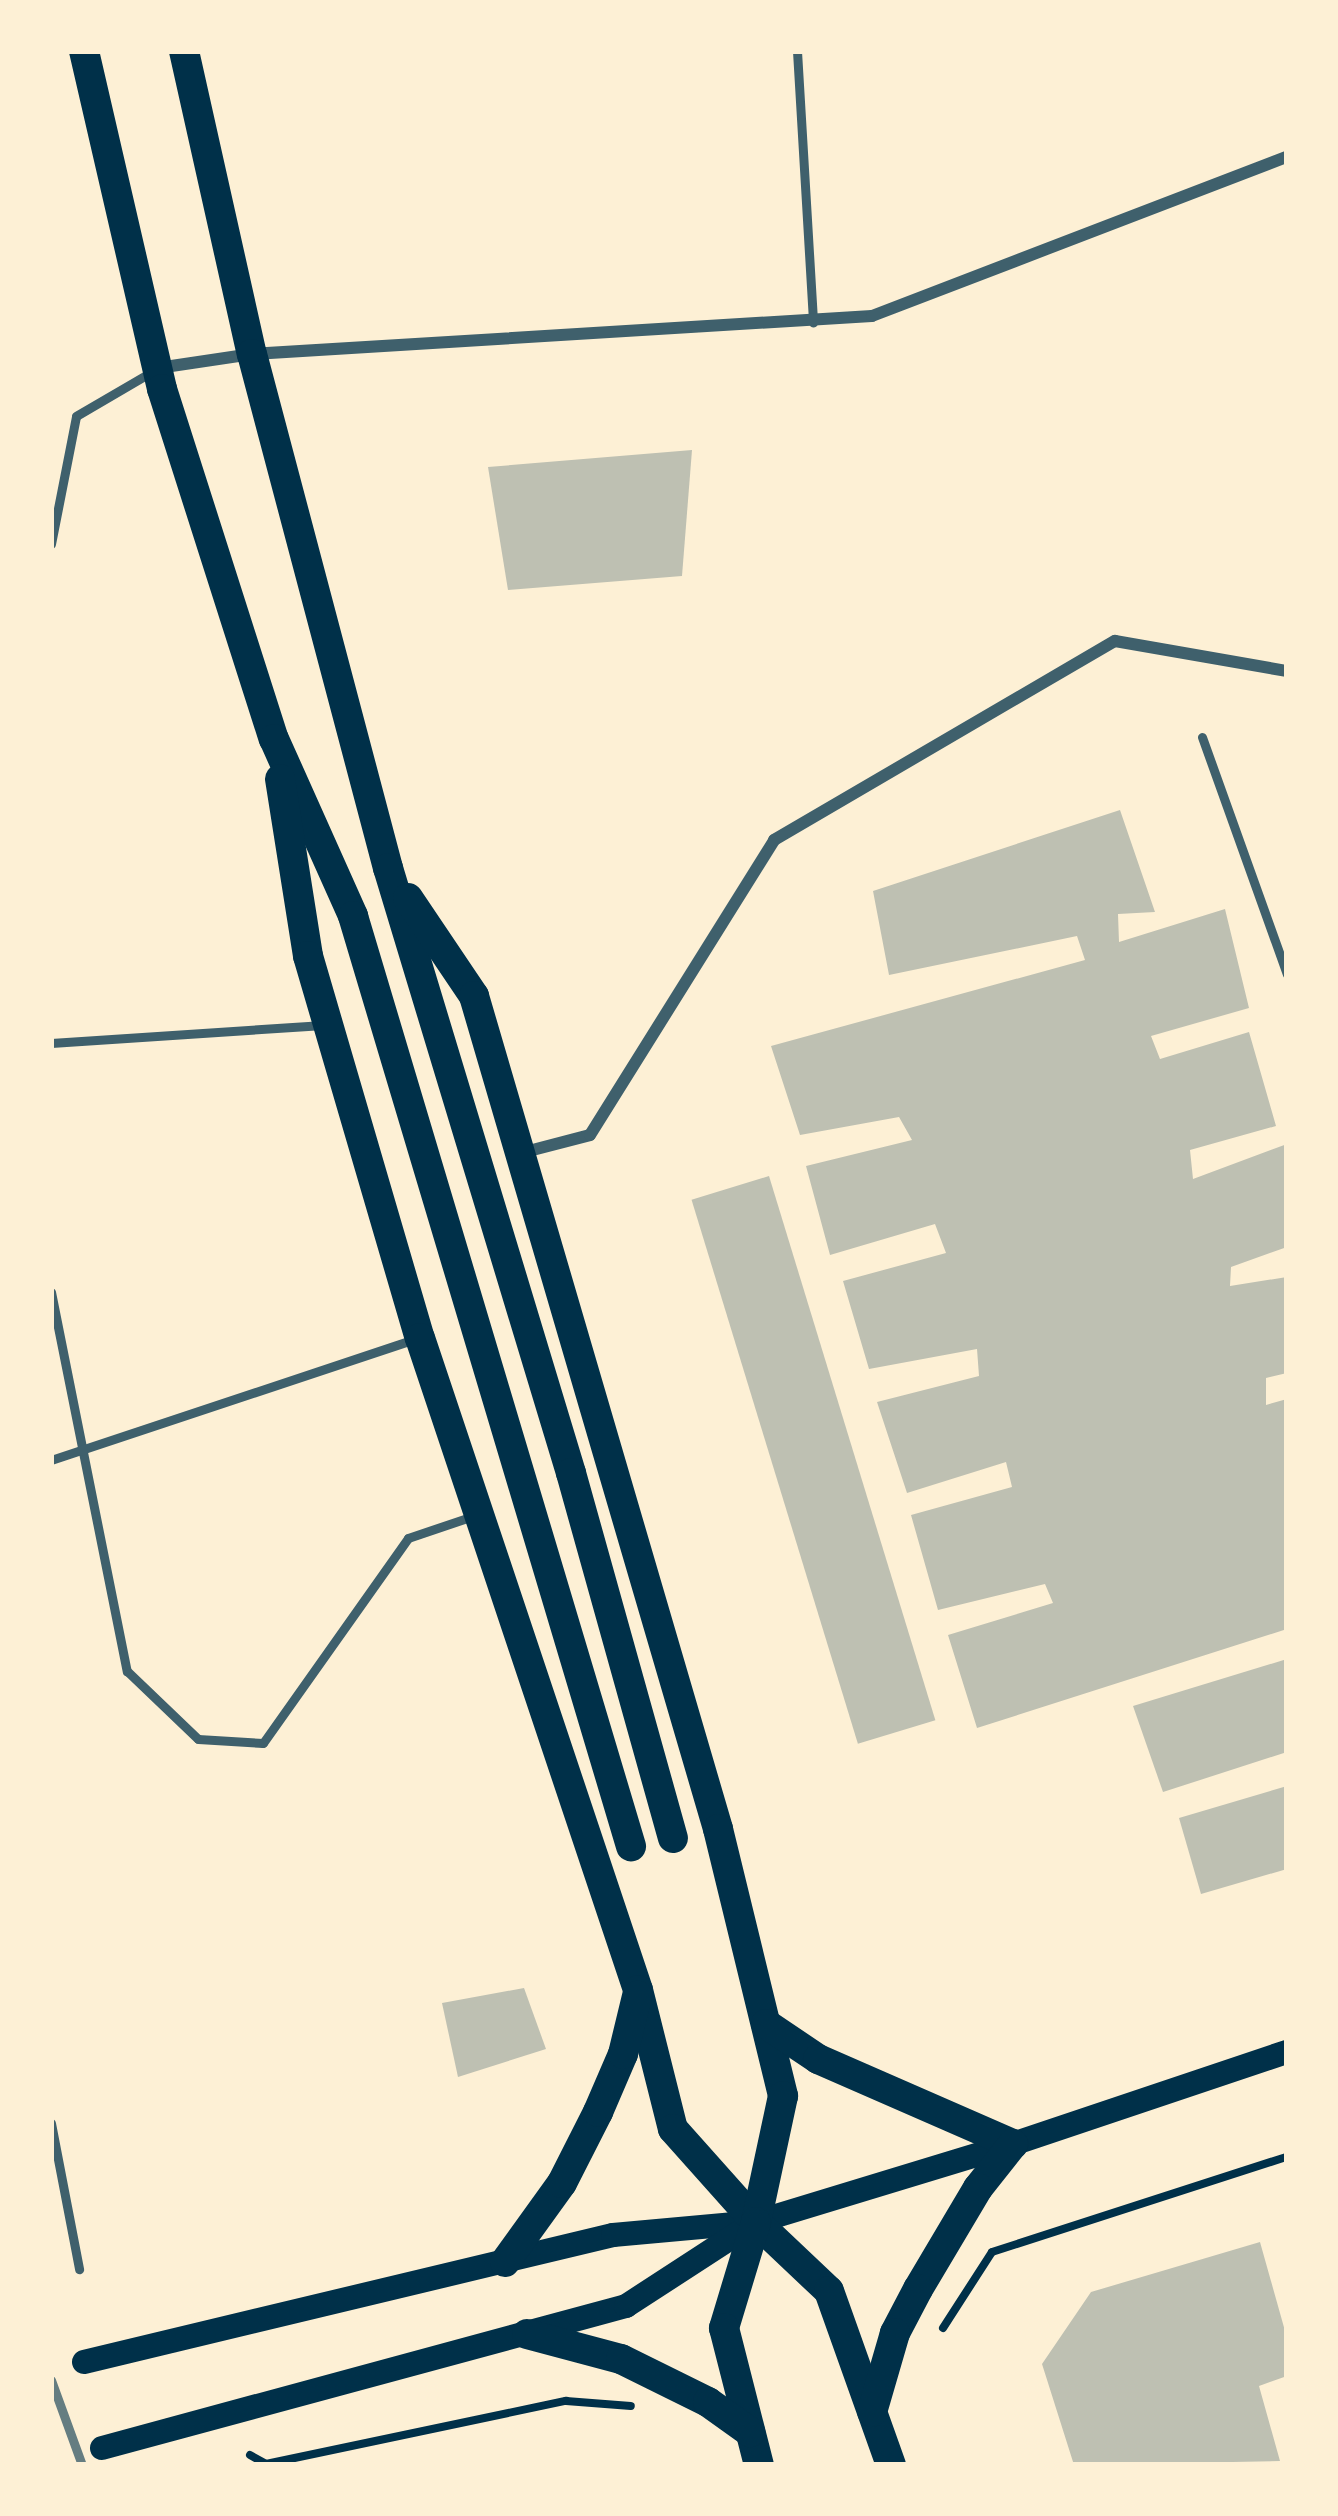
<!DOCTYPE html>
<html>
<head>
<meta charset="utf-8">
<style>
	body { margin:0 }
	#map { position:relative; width:1338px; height:2516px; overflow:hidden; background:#fdf0d5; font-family:"Nunito Sans",sans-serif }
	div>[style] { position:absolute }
	.building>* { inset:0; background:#bec0b2; transform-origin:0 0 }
	.path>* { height:8px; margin:-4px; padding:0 4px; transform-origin:4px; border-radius:4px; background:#003049 }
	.service>* { height:9px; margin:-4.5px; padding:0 4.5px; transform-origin:4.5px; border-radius:4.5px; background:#3f606c }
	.minor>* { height:12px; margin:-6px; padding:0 6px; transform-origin:6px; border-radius:6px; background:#3f606c }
	.secondary>* { height:24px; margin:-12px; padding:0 12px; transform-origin:12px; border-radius:12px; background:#003049 }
	.primary>* { height:30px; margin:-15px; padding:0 15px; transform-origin:15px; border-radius:15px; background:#003049 }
	.rail>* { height:9px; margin:-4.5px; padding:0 4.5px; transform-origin:4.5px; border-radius:4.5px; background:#657d81 }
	span { translate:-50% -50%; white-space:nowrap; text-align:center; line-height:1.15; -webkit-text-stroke:9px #fdf0d5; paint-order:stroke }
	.frame { position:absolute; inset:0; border:54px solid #fdf0d5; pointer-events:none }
</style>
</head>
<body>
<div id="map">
	<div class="building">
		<div style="clip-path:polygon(692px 450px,682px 576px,508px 590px,488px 467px)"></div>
		<div style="clip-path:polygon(1120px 810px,1155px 912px,1118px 914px,1119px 942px,1225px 909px,1249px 1008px,1151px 1036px,1160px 1059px,1249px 1032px,1276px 1126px,1190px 1150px,1193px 1179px,1287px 1144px,1287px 1247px,1231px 1267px,1230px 1286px,1287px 1277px,1287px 1373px,1266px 1378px,1266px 1405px,1287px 1399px,1287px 1629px,977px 1728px,948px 1635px,1053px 1603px,1045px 1584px,938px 1610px,911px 1515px,1012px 1487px,1006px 1462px,907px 1493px,877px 1402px,979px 1376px,977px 1349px,869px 1369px,843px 1281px,946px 1253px,935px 1224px,830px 1255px,806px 1166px,912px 1140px,899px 1117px,800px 1135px,771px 1046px,1085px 960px,1077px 936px,889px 975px,873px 891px)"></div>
		<div style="left:769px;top:1176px;width:569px;height:81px;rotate:73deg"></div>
		<div style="clip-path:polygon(1287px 1659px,1287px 1752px,1163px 1792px,1133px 1706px)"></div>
		<div style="clip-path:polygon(1287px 1786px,1287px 1869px,1201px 1894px,1179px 1818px)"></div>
		<div style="clip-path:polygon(524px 1988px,546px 2049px,458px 2077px,442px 2003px)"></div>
		<div style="clip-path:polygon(1260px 2242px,1287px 2338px,1287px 2376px,1259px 2386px,1280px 2461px,1074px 2465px,1042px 2364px,1091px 2292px)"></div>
	</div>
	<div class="path">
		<div style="left:943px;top:2328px;width:90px;rotate:-57.2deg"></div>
		<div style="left:992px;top:2252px;width:310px;rotate:-17.9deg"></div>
		<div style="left:250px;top:2455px;width:18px;rotate:29deg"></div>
		<div style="left:266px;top:2464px;width:307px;rotate:-11.9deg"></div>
		<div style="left:566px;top:2401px;width:65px;rotate:4.4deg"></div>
	</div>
	<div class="service">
		<div style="left:797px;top:51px;width:272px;rotate:86.6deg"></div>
		<div style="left:51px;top:544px;width:130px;rotate:-78.9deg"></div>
		<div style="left:76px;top:416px;width:89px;rotate:-30.3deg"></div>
		<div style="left:1202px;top:737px;width:252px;rotate:70.3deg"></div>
		<div style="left:51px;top:1043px;width:273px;rotate:-3.8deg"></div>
		<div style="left:51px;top:1292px;width:387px;rotate:78.7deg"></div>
		<div style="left:127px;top:1671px;width:98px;rotate:43.8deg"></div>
		<div style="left:198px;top:1739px;width:65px;rotate:3.5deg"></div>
		<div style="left:263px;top:1743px;width:251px;rotate:-54.7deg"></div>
		<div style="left:408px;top:1538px;width:72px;rotate:-18.7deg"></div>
		<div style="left:51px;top:1460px;width:383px;rotate:-18.4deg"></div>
		<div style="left:51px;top:2123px;width:149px;rotate:79.1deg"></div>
	</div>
	<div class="minor">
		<div style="left:158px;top:368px;width:95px;rotate:-8.5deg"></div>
		<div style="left:252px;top:354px;width:621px;rotate:-3.51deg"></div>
		<div style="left:872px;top:316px;width:444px;rotate:-21deg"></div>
		<div style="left:521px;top:1153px;width:71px;rotate:-14.6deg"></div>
		<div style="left:590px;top:1135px;width:348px;rotate:-58deg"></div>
		<div style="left:774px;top:840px;width:395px;rotate:-30.3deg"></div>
		<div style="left:1115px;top:641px;width:175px;rotate:9.9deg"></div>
	</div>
	<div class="secondary">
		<div style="left:84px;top:2362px;width:544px;rotate:-13.5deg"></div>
		<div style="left:613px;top:2235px;width:144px;rotate:-5.2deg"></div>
		<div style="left:756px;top:2222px;width:269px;rotate:-16.9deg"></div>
		<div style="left:1013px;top:2144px;width:289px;rotate:-18.6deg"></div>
		<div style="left:102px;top:2448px;width:543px;rotate:-15.16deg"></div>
		<div style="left:626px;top:2306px;width:147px;rotate:-33deg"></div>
	</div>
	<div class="primary">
		<div style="left:84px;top:51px;width:347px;rotate:77deg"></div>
		<div style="left:162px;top:389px;width:367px;rotate:72.3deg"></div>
		<div style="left:274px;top:739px;width:194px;rotate:65.9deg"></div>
		<div style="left:353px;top:916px;width:971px;rotate:73.36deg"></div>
		<div style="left:184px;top:51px;width:311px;rotate:77.4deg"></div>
		<div style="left:252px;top:354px;width:532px;rotate:75.18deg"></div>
		<div style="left:388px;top:868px;width:632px;rotate:73.17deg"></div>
		<div style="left:571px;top:1473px;width:379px;rotate:74.4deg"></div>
		<div style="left:280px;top:779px;width:179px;rotate:81deg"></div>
		<div style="left:308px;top:956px;width:398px;rotate:73.7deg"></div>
		<div style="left:420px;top:1338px;width:687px;rotate:71.51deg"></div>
		<div style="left:638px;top:1990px;width:143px;rotate:75.9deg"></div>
		<div style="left:673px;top:2129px;width:125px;rotate:48.3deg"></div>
		<div style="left:756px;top:2222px;width:100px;rotate:43.4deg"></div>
		<div style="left:829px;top:2291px;width:185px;rotate:70.4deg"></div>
		<div style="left:408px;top:898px;width:118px;rotate:56deg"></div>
		<div style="left:474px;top:996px;width:868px;rotate:73.67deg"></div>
		<div style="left:718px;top:1829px;width:275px;rotate:76.3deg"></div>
		<div style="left:783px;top:2096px;width:129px;rotate:102.1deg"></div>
		<div style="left:756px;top:2222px;width:111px;rotate:106.8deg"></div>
		<div style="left:724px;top:2328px;width:141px;rotate:75.7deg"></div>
		<div style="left:766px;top:2024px;width:63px;rotate:33.9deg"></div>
		<div style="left:818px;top:2059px;width:213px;rotate:23.6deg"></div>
		<div style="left:1013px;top:2144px;width:56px;rotate:128.5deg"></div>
		<div style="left:978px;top:2188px;width:117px;rotate:120.7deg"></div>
		<div style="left:918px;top:2289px;width:50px;rotate:117.6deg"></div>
		<div style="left:895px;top:2333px;width:82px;rotate:106.2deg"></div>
		<div style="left:505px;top:2262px;width:97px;rotate:-54.2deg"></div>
		<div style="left:562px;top:2183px;width:80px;rotate:-63.1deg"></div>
		<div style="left:598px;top:2112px;width:63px;rotate:-66.7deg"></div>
		<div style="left:623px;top:2054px;width:60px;rotate:-76.4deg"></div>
		<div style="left:527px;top:2334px;width:97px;rotate:14.9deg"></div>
		<div style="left:621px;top:2359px;width:97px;rotate:26.3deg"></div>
		<div style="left:708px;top:2402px;width:52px;rotate:35.5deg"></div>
	</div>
	<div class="rail">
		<div style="left:51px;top:2380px;width:90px;rotate:70deg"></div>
	</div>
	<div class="frame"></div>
</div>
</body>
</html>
